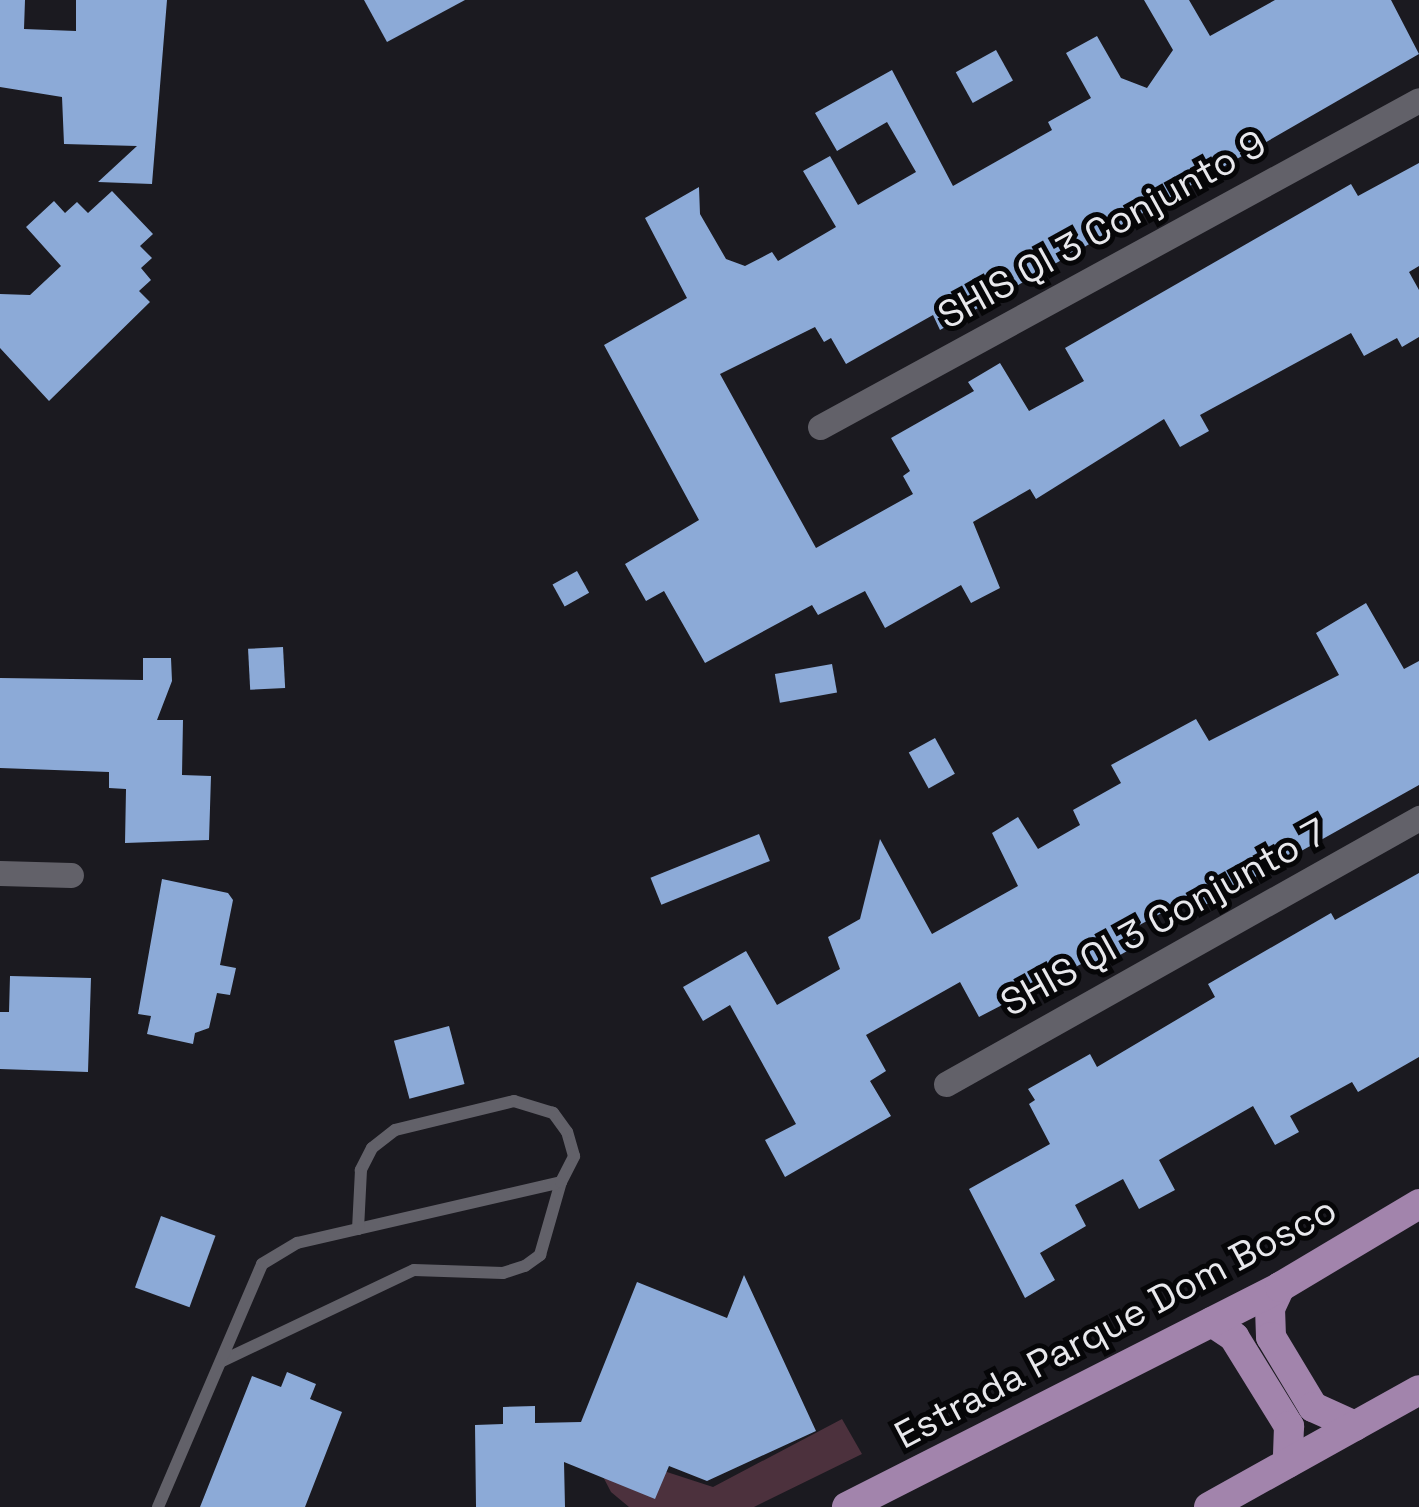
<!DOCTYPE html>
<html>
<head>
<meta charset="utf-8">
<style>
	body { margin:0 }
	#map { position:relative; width:1419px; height:1507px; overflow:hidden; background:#1b1a20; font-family:"Space Grotesk",sans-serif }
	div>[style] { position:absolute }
	.green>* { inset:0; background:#4c313d }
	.building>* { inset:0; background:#8caad7; transform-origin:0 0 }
	.lane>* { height:12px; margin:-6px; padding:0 6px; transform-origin:6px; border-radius:6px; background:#626169 }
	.street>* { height:25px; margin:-12.5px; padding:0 12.5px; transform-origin:12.5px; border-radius:12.5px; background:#626169 }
	.primary>* { height:30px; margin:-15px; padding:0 15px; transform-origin:15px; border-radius:15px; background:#a284ac }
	span { translate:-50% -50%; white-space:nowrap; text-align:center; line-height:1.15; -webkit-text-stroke:10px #060608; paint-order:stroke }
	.street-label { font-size:38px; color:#e8e8ec }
</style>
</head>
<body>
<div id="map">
	<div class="green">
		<div style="clip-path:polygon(842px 1419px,862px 1454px,754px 1507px,629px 1507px,611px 1492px,587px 1446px,713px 1487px)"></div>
	</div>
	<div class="building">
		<div style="clip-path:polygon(0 0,25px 0,24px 29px,76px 31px,76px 0,167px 0,152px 184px,98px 182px,137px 146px,64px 144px,62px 97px,0 87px)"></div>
		<div style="clip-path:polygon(364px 0,465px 0,387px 42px)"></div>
		<div style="clip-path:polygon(1144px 0,1189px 0,1210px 36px,1275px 0,1391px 0,1419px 54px,940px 330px,933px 315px,846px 364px,831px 338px,824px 342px,815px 327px,720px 374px,816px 548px,913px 494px,903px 476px,910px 471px,891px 438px,974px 391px,968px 382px,1000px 363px,1029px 411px,1084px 381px,1065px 348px,1351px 184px,1358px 196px,1419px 163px,1419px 266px,1409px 272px,1419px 290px,1419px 337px,1402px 347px,1397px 338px,1364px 356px,1351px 333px,1200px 415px,1209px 431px,1180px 447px,1164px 419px,1036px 499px,1030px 489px,973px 522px,1000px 588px,971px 603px,961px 585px,885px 628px,865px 591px,818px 615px,812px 605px,705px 663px,664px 591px,646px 601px,625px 564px,699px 520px,604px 345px,687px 298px,645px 218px,699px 187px,700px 214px,726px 259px,745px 266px,772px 252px,778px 261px,836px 227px,803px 171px,830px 156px,858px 205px,916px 172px,887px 122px,837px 151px,815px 113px,892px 70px,953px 186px,1052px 130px,1048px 122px,1091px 98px,1066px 53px,1097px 36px,1121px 78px,1147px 88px,1173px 50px)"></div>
		<div style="left:996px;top:50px;width:35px;height:46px;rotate:61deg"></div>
		<div style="clip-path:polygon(112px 191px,153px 234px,140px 246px,152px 258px,141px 268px,151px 280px,139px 291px,150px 302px,49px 401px,0 348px,0 294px,30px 295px,61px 266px,26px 227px,54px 201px,65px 213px,77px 202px,88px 213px)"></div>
		<div style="left:577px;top:571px;width:25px;height:28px;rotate:61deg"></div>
		<div style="clip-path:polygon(1366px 603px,1404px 669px,1419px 661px,1419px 785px,1189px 914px,1182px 902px,1134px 928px,1143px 942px,1092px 971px,1087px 961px,979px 1017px,960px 982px,866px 1035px,886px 1071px,870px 1081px,891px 1116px,785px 1177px,765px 1140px,796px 1124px,730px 1005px,703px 1021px,683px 987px,746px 951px,777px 1005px,840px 969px,828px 937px,860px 919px,880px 839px,932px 934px,1018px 886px,992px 833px,1018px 817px,1038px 849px,1080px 825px,1073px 810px,1121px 783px,1111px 765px,1196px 719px,1209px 741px,1339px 675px,1316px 633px)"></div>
		<div style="left:283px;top:647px;width:41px;height:35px;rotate:87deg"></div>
		<div style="clip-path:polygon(143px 658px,171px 658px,172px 681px,157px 720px,183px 720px,182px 775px,211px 776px,209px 840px,125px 843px,126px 789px,109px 788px,109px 772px,0 768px,0 678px,143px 680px)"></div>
		<div style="left:832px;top:664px;width:29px;height:58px;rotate:80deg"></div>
		<div style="left:935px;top:738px;width:41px;height:30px;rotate:61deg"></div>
		<div style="left:759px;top:834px;width:29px;height:117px;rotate:68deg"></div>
		<div style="clip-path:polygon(1419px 873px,1419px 1057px,1358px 1092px,1352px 1082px,1290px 1116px,1299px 1132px,1275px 1145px,1253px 1106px,1159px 1160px,1175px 1190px,1139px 1209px,1123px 1179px,1075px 1205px,1086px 1226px,1040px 1253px,1055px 1280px,1025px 1298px,969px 1189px,1050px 1144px,1029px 1104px,1035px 1100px,1028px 1089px,1090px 1054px,1097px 1067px,1215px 997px,1208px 984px,1331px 913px,1335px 920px)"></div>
		<div style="clip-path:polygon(162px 879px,228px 893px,233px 900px,220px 965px,236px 968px,230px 995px,217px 993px,209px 1028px,195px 1033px,193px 1044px,147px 1034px,151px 1016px,138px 1014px)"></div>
		<div style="clip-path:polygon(10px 976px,91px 978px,88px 1072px,0 1069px,0 1012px,9px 1012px)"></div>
		<div style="left:449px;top:1026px;width:60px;height:57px;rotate:75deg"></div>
		<div style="left:161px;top:1216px;width:58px;height:76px;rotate:20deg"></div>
		<div style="clip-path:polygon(744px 1275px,816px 1431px,707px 1481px,669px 1466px,655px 1499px,564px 1462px,565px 1507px,476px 1507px,475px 1425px,503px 1424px,503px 1407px,535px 1406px,535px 1423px,581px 1422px,637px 1282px,727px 1318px)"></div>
		<div style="clip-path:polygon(287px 1372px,316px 1384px,310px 1399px,342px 1412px,305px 1507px,200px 1507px,252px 1376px,281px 1387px)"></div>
	</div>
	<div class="lane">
		<div style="left:222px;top:1361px;width:212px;rotate:-25.4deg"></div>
		<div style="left:414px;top:1270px;width:89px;rotate:1.9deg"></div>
		<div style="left:503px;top:1273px;width:23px;rotate:-18deg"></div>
		<div style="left:525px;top:1266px;width:19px;rotate:-36deg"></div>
		<div style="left:540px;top:1255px;width:76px;rotate:-74deg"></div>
		<div style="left:158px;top:1507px;width:264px;rotate:-66.8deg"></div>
		<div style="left:262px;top:1264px;width:41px;rotate:-31deg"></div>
		<div style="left:297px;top:1243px;width:271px;rotate:-13deg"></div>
		<div style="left:561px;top:1182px;width:29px;rotate:-63deg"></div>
		<div style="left:574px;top:1156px;width:25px;rotate:-106deg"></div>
		<div style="left:567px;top:1132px;width:24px;rotate:-126deg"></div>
		<div style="left:553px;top:1113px;width:41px;rotate:-162.9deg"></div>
		<div style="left:514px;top:1101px;width:122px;rotate:166.3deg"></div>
		<div style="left:395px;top:1130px;width:29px;rotate:142deg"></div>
		<div style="left:372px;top:1148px;width:25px;rotate:117deg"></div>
		<div style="left:361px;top:1170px;width:59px;rotate:92.9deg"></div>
	</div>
	<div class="street">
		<div style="left:820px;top:427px;width:682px;rotate:-28.63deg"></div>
		<div style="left:0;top:873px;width:71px;rotate:1.6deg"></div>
		<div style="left:946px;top:1084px;width:543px;rotate:-29.35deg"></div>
	</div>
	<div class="primary">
		<div style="left:1280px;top:1287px;width:23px;rotate:115deg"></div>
		<div style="left:1270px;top:1308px;width:29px;rotate:88deg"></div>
		<div style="left:1271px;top:1337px;width:82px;rotate:59deg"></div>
		<div style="left:1313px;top:1407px;width:46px;rotate:24.3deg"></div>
		<div style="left:1212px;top:1322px;width:27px;rotate:34deg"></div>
		<div style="left:1234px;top:1337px;width:105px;rotate:58.3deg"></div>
		<div style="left:1289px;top:1426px;width:37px;rotate:92deg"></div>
		<div style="left:847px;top:1507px;width:486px;rotate:-26.9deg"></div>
		<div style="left:1280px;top:1287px;width:162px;rotate:-30.8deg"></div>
		<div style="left:1209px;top:1507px;width:240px;rotate:-29.1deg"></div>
	</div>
	<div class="street-label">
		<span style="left:1102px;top:230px;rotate:-29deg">SHIS QI 3 Conjunto 9</span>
		<span style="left:1164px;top:918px;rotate:-29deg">SHIS QI 3 Conjunto 7</span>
		<span style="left:1116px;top:1323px;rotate:-28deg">Estrada Parque Dom Bosco</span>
	</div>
</div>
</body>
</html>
